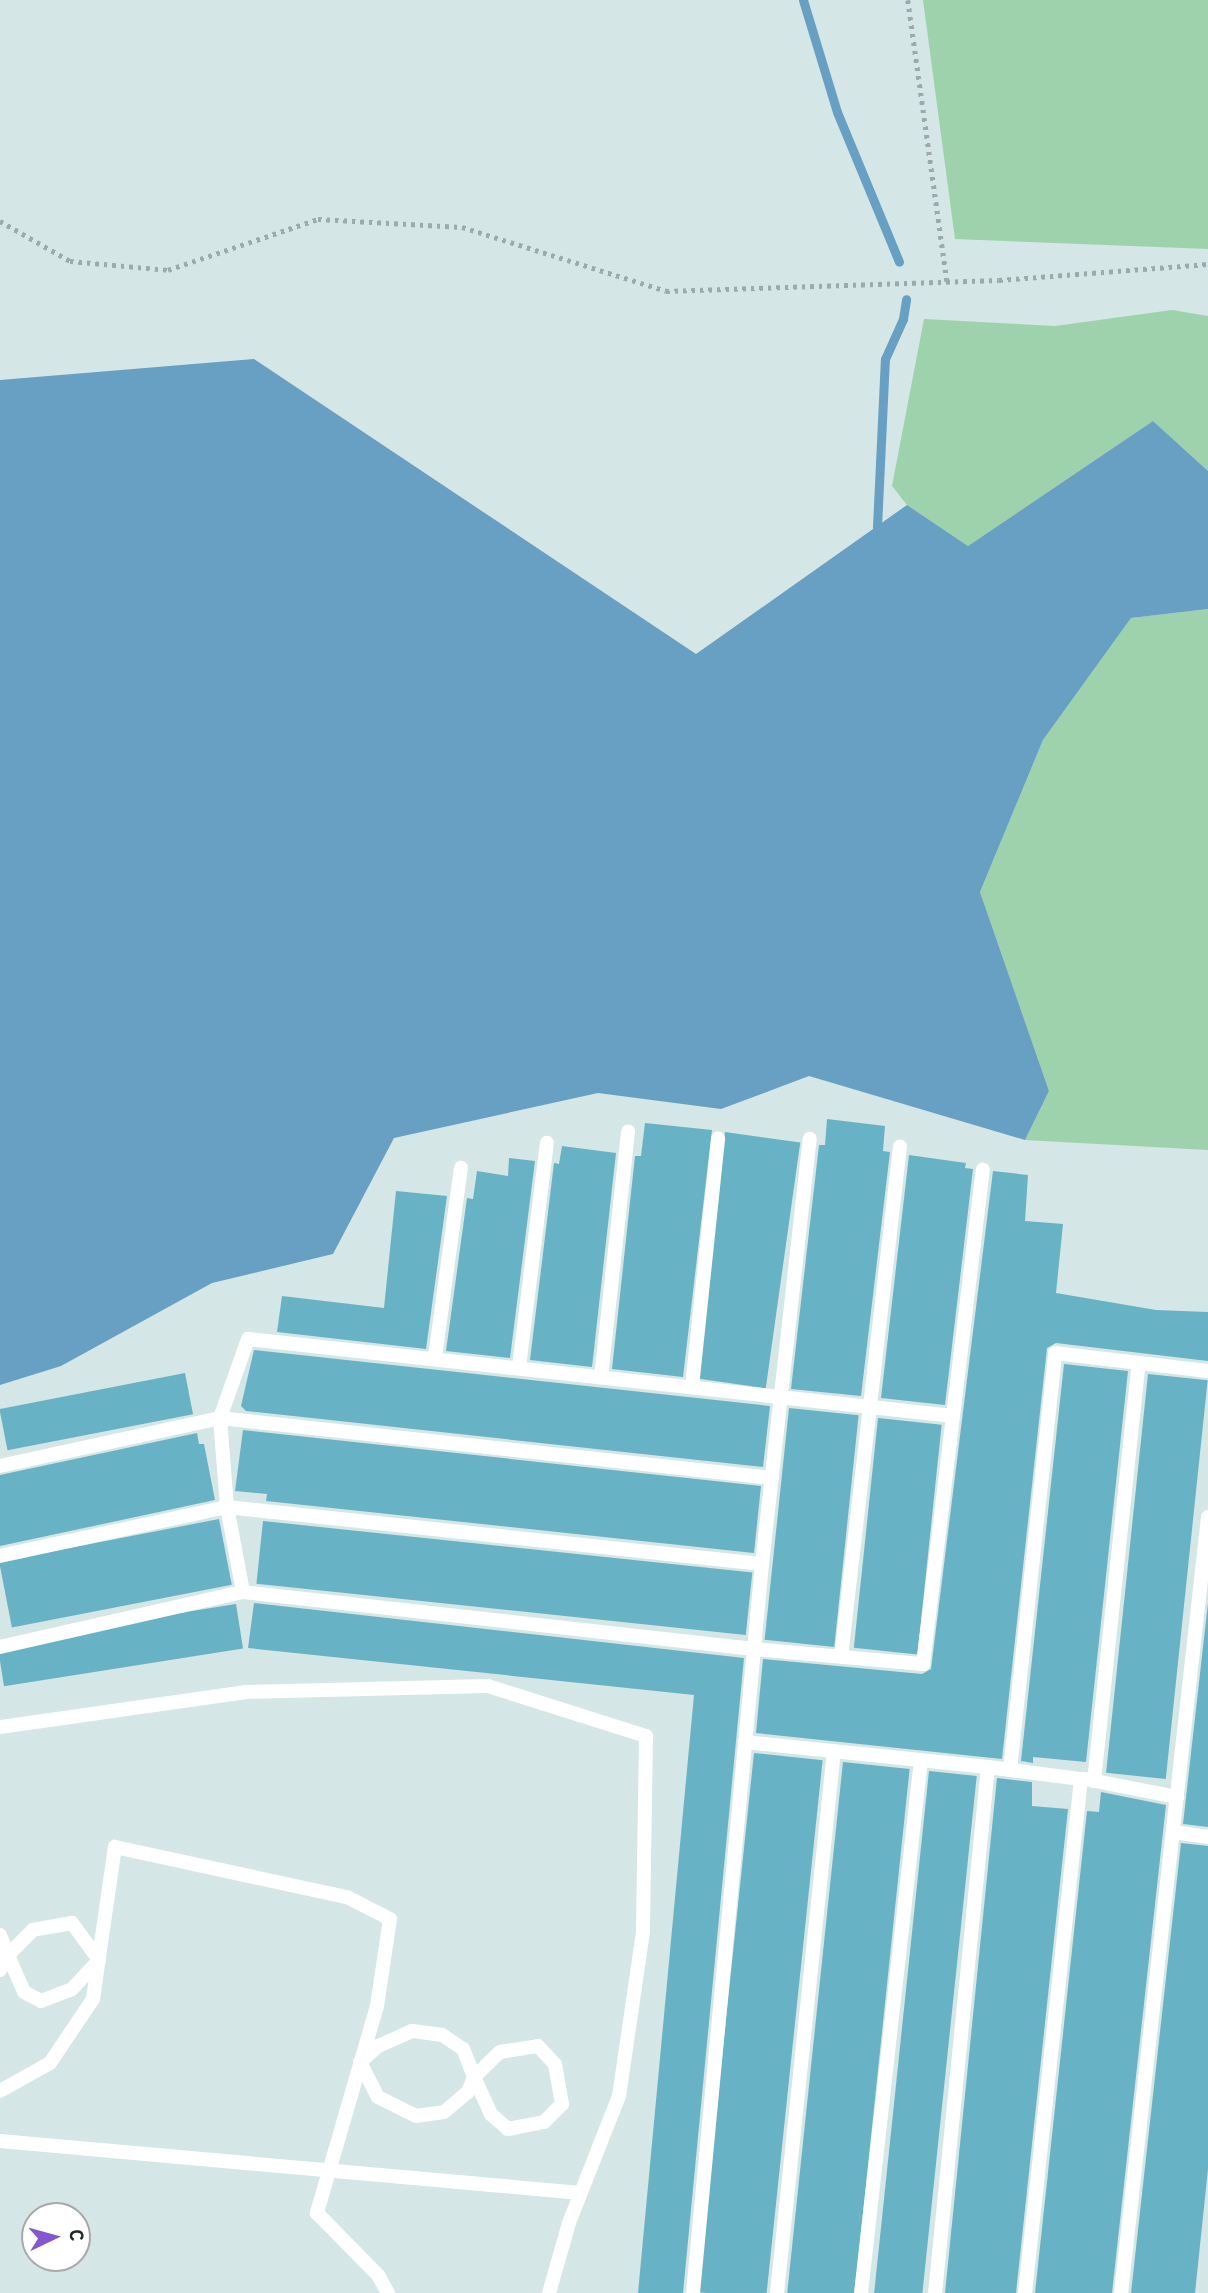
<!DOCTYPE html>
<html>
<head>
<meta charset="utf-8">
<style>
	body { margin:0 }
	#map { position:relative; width:1208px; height:2293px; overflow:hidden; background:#d4e6e5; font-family:Overpass,sans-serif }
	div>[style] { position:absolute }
	.green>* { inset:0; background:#9dd2ad }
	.water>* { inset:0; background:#67a0c3 }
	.stream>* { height:9px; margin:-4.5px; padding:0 4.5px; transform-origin:4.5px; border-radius:4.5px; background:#67a0c3 }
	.building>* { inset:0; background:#68b2c5; transform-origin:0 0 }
	.path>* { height:4.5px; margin-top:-2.25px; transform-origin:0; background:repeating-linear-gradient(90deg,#9cabaa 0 3.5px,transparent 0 8.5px) }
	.service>* { height:14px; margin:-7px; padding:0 7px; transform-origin:7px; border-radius:7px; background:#fff }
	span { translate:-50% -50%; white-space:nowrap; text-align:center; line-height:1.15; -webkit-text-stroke:6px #fff; paint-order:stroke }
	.north { position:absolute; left:21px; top:2202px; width:70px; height:70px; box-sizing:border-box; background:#fff; border:2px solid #a6a9a9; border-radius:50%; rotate:85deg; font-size:19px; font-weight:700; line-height:28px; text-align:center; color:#202727 }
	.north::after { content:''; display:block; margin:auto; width:24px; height:32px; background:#8457d0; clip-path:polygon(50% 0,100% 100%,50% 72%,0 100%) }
</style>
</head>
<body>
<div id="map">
	<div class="green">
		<div style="clip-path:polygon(923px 0,1208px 0,1208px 249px,955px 239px)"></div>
		<div style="clip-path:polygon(1172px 310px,1208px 316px,1208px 471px,1153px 421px,968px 546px,907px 505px,892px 486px,924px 319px,1055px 326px)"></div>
		<div style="clip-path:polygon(1208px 609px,1208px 1150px,1025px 1140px,1049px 1091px,980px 892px,1043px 740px,1131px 618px)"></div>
	</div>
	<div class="water">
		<div style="clip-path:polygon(254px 359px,696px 654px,907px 505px,968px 546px,1153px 421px,1208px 471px,1208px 609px,1131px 618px,1043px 740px,980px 892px,1049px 1091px,1025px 1140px,809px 1076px,721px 1109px,598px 1093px,394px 1138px,333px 1254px,212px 1283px,61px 1366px,0 1385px,0 380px)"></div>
	</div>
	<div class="stream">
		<div style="left:803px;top:0;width:117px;rotate:73.1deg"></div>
		<div style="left:837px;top:112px;width:162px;rotate:67.5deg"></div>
		<div style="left:877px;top:527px;width:168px;rotate:-87.3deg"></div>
		<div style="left:885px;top:359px;width:44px;rotate:-65.8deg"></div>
		<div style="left:903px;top:319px;width:20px;rotate:-81deg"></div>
	</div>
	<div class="building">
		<div style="clip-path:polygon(827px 1119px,885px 1126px,883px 1151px,890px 1152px,861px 1396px,791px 1389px,819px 1145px,825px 1145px)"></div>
		<div style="clip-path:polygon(645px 1123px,712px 1130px,683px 1377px,612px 1369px,635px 1156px,641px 1156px)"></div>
		<div style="left:725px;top:1132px;width:76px;height:248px;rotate:8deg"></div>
		<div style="clip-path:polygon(562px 1146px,616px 1153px,592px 1367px,530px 1360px,554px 1163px,559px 1164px)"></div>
		<div style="clip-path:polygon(909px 1155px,966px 1163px,965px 1168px,973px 1169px,945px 1405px,881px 1398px)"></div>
		<div style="clip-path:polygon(509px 1158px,535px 1161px,510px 1358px,446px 1351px,467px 1198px,473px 1199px,477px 1171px,508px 1176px)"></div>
		<div style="clip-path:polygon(993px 1171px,1028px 1175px,1025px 1221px,1063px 1224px,1056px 1293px,1156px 1310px,1208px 1312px,1208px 1361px,1056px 1343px,1047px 1348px,1002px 1759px,756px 1733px,763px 1659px,922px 1674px,931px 1669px)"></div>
		<div style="clip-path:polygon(396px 1191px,447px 1196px,426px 1349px,277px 1332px,282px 1296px,384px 1308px)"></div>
		<div style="clip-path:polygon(254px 1350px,770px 1406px,763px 1467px,246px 1411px,241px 1406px)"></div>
		<div style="clip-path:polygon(1064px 1364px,1128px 1371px,1086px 1762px,1033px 1757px,1033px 1763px,1021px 1761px)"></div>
		<div style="left:185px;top:1373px;width:42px;height:189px;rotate:79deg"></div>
		<div style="left:1148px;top:1374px;width:60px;height:401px;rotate:6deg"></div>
		<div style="left:789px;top:1408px;width:70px;height:233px;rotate:6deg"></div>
		<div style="left:878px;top:1418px;width:64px;height:231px;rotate:6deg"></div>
		<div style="clip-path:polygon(243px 1430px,761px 1486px,754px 1553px,266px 1501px,267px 1494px,235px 1491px)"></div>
		<div style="clip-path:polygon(197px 1433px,199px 1444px,204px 1444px,215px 1500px,0 1546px,0 1475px)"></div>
		<div style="left:219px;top:1519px;width:67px;height:224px;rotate:79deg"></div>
		<div style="left:263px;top:1521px;width:492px;height:63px;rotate:6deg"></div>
		<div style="clip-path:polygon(254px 1603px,744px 1658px,683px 2293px,638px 2293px,694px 1695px,248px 1648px)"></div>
		<div style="clip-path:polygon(1208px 1603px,1208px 1827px,1183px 1824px)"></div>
		<div style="left:236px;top:1604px;width:45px;height:242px;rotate:81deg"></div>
		<div style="left:754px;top:1753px;width:69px;height:542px;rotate:6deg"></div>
		<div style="left:843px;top:1762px;width:67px;height:534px;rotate:6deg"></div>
		<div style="left:929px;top:1771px;width:48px;height:525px;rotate:6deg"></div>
		<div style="clip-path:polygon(997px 1778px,1032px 1782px,1032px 1806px,1068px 1809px,1016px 2293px,945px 2293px)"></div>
		<div style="clip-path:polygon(1101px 1792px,1166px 1805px,1112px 2293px,1035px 2293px,1087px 1811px,1099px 1812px)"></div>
		<div style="clip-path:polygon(1181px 1843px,1208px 1846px,1208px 2169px,1195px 2293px,1131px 2293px)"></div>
	</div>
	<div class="path">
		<div style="left:908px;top:0;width:284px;rotate:82.1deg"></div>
		<div style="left:0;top:221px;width:81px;rotate:29.7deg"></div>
		<div style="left:70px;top:261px;width:98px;rotate:5.2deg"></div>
		<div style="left:168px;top:270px;width:158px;rotate:-18.8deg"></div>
		<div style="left:318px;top:219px;width:144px;rotate:3.2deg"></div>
		<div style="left:462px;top:227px;width:214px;rotate:17.4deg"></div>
		<div style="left:666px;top:291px;width:333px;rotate:-1.9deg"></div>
		<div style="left:999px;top:280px;width:210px;rotate:-4.4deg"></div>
	</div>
	<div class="service">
		<div style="left:435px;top:1357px;width:191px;rotate:-82.2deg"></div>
		<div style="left:519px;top:1367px;width:226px;rotate:-82.9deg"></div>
		<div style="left:601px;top:1377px;width:247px;rotate:-83.7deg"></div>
		<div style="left:692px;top:1387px;width:250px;rotate:-84deg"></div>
		<div style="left:0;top:1466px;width:225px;rotate:-12.3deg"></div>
		<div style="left:220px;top:1418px;width:89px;rotate:85.5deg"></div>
		<div style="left:227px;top:1507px;width:538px;rotate:6.08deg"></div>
		<div style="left:762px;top:1564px;width:85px;rotate:95.4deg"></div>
		<div style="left:754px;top:1649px;width:170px;rotate:5.1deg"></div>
		<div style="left:923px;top:1664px;width:498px;rotate:-83.1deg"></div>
		<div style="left:772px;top:1478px;width:555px;rotate:-173.8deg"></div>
		<div style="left:220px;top:1418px;width:84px;rotate:-70.5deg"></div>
		<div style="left:248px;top:1339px;width:709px;rotate:6.23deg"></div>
		<div style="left:0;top:1556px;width:232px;rotate:-12.2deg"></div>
		<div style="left:227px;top:1507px;width:86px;rotate:79.3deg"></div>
		<div style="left:762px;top:1564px;width:428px;rotate:-83.6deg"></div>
		<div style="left:0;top:1647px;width:249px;rotate:-12.8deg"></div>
		<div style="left:243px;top:1592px;width:514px;rotate:6.36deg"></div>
		<div style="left:754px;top:1649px;width:647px;rotate:95.41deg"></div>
		<div style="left:841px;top:1657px;width:514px;rotate:-83.41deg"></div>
		<div style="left:0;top:1727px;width:247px;rotate:-8.1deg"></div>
		<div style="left:245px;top:1692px;width:243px;rotate:-1.4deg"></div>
		<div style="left:488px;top:1686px;width:166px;rotate:17.6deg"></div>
		<div style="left:646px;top:1736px;width:196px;rotate:90.9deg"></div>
		<div style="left:643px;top:1932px;width:166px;rotate:98.3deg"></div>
		<div style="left:619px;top:2096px;width:136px;rotate:111.5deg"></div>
		<div style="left:569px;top:2223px;width:73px;rotate:105.9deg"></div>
		<div style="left:745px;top:1742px;width:244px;rotate:5.9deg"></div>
		<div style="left:988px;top:1767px;width:529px;rotate:95.75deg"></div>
		<div style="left:988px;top:1767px;width:94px;rotate:7.4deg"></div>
		<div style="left:1081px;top:1779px;width:517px;rotate:96.22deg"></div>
		<div style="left:1010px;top:1770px;width:419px;rotate:-83.8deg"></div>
		<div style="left:1055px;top:1353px;width:154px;rotate:6.7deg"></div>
		<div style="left:1085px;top:1779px;width:94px;rotate:11.1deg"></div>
		<div style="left:1094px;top:1781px;width:420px;rotate:-83.9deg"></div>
		<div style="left:1173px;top:1832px;width:35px;rotate:8deg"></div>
		<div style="left:0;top:1935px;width:22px;rotate:68deg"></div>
		<div style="left:8px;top:1955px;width:40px;rotate:66.6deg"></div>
		<div style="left:24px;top:1992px;width:19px;rotate:28deg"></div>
		<div style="left:41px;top:2001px;width:33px;rotate:-21deg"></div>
		<div style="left:72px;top:1989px;width:40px;rotate:-47deg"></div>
		<div style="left:99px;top:1960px;width:46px;rotate:-126.1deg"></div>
		<div style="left:72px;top:1923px;width:40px;rotate:170deg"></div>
		<div style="left:33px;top:1930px;width:35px;rotate:135deg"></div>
		<div style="left:8px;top:1955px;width:17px;rotate:118deg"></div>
		<div style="left:474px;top:2077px;width:30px;rotate:-111deg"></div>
		<div style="left:463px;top:2049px;width:25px;rotate:-146deg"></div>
		<div style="left:442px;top:2035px;width:30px;rotate:-172deg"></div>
		<div style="left:412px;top:2031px;width:37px;rotate:156deg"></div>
		<div style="left:378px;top:2046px;width:24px;rotate:138deg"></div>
		<div style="left:360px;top:2062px;width:39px;rotate:63deg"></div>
		<div style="left:378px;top:2097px;width:42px;rotate:26.6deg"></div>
		<div style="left:416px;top:2116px;width:28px;rotate:-8deg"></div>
		<div style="left:444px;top:2112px;width:31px;rotate:-40deg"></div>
		<div style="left:468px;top:2092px;width:16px;rotate:-68deg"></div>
		<div style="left:474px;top:2077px;width:36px;rotate:-44deg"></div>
		<div style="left:500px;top:2052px;width:38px;rotate:-9deg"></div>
		<div style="left:538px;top:2046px;width:25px;rotate:47deg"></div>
		<div style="left:555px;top:2064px;width:41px;rotate:80.1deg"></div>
		<div style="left:562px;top:2104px;width:25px;rotate:135deg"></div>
		<div style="left:544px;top:2122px;width:37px;rotate:169deg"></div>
		<div style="left:508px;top:2129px;width:23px;rotate:-139deg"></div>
		<div style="left:491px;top:2114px;width:41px;rotate:-114.7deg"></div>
		<div style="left:0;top:2091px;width:57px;rotate:-29.2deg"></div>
		<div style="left:50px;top:2063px;width:77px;rotate:-56.1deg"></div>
		<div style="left:93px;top:1999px;width:154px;rotate:-81.8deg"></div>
		<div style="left:115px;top:1847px;width:237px;rotate:12.2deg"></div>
		<div style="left:347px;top:1897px;width:48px;rotate:27.1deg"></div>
		<div style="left:390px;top:1919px;width:88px;rotate:98.5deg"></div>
		<div style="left:377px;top:2006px;width:216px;rotate:106.2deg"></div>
		<div style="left:317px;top:2213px;width:87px;rotate:45.5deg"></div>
		<div style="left:378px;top:2275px;width:21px;rotate:61deg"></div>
		<div style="left:0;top:2141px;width:583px;rotate:5.11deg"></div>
		<div style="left:777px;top:2293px;width:545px;rotate:-84deg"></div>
		<div style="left:861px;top:2293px;width:536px;rotate:-83.58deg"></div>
		<div style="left:1121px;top:2293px;width:781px;rotate:-83.6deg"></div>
	</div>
	<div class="north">С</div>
</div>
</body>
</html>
